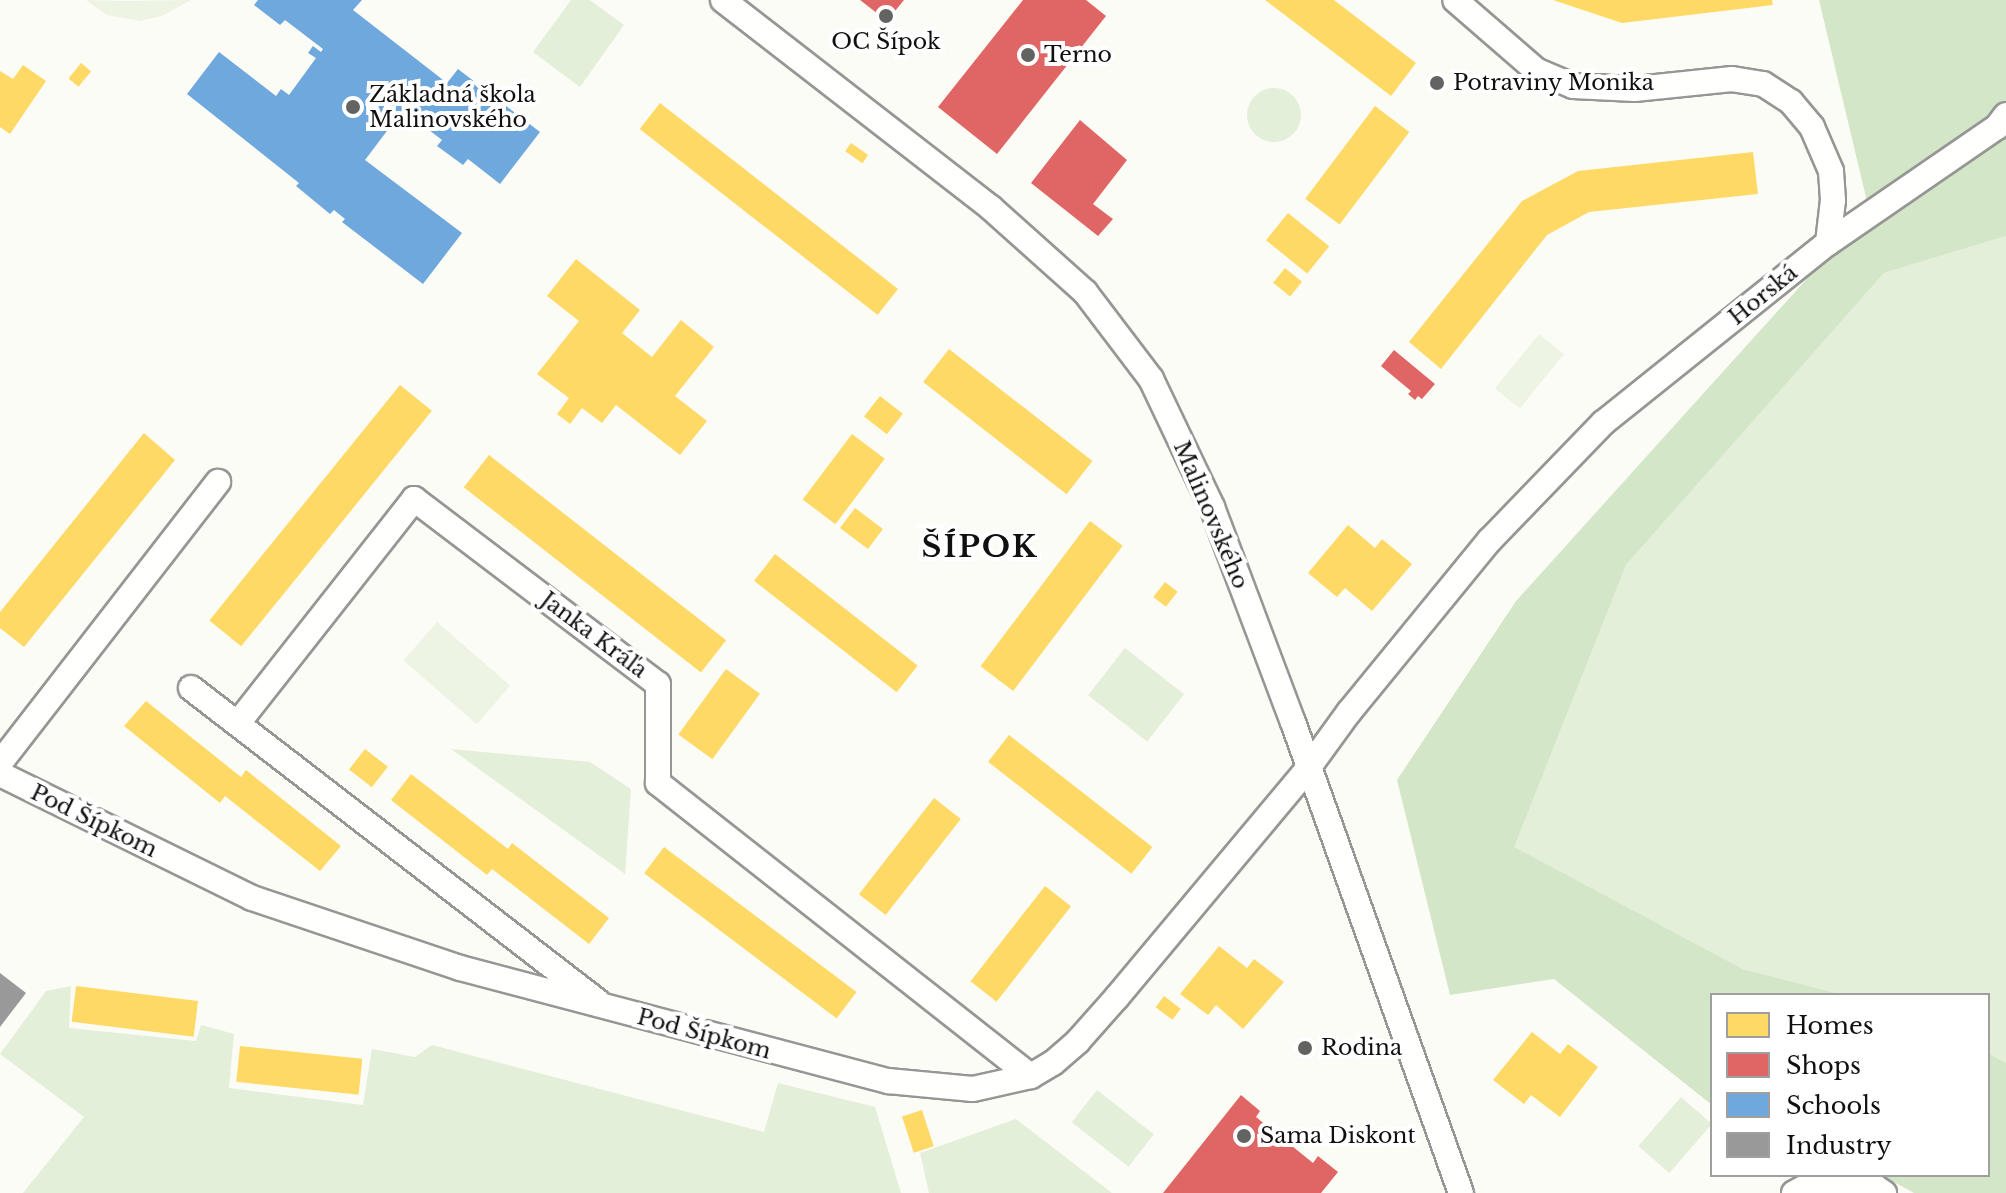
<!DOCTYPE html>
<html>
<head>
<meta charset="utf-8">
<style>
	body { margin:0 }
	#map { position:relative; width:2006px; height:1193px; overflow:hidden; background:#fcfcf7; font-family:"Libre Baskerville",serif }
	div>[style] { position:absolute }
	.green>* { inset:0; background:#e3efd9; transform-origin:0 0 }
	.round { border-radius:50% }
	.forest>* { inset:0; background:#d3e6c8 }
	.pitch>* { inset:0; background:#edf4e3; transform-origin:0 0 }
	.homes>* { inset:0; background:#ffd966; transform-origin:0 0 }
	.shops>* { inset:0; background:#e06666 }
	.schools>* { inset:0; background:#6fa8dc }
	.industry>* { inset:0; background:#999 }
	.roads { filter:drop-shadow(2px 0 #969694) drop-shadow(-2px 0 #969694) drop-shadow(0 2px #969694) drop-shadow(0 -2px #969694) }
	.street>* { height:24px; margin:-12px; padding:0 12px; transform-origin:12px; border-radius:12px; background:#fffffe }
	.dots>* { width:22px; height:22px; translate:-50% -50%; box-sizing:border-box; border:4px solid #fff; border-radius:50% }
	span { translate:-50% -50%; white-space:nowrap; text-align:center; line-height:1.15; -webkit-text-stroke:8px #fff; paint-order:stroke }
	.poi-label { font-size:22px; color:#101010 }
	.left { translate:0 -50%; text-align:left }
	.street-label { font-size:22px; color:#101010 }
	.district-label { font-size:30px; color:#101010; font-weight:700; letter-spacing:2px }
	.legend { position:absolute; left:1710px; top:993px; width:280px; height:184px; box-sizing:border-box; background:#fff; border:2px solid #9f9f9f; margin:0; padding:10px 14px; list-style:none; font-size:24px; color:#101010 }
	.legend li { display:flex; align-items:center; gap:16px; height:40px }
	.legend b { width:40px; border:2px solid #9f9f9f }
</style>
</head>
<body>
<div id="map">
	<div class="green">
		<div style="clip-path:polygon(571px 0,590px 0,624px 25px,580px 87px,533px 52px)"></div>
		<div class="round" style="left:1247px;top:88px;width:54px;height:54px"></div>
		<div style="clip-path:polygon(2006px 236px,2006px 1063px,1988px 1053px,1988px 995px,1844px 995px,1743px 969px,1513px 847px,1626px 565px,1884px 273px)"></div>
		<div style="left:1125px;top:648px;width:75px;height:60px;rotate:38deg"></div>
		<div style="clip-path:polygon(451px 749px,590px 762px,631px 789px,625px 874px)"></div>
		<div style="clip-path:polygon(71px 986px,69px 1028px,196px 1041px,201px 1025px,234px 1034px,229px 1088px,363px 1105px,372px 1049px,415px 1057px,432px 1045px,764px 1132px,778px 1083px,875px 1107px,901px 1193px,23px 1193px,84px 1117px,0 1054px,46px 991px)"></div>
		<div style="left:1097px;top:1090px;width:72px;height:41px;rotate:38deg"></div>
		<div style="left:1681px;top:1097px;width:41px;height:65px;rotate:41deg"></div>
		<div style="clip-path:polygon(1016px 1119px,1112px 1193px,929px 1193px,920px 1153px)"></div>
	</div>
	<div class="forest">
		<div style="clip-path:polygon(1819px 0,2006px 0,2006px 236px,1884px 273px,1626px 565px,1514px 847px,1743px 969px,1844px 995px,1712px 995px,1712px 1105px,1554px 979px,1450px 995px,1397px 780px,1516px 601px,1869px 210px)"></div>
		<div style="clip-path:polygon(1988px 1053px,2006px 1063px,2006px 1193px,1914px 1193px,1881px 1175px,1988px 1175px)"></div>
	</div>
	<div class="pitch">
		<div style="clip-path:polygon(86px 0,126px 1px,191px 0,162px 16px,140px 21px,107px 15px)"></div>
		<div style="left:1539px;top:334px;width:32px;height:70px;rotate:39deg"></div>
		<div style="left:437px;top:622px;width:97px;height:51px;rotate:41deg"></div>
	</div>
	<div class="homes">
		<div style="clip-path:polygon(1265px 0,1334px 0,1416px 63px,1391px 96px)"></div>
		<div style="clip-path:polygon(1553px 0,1772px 0,1773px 5px,1622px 23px)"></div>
		<div style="left:81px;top:63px;width:13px;height:20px;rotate:39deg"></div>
		<div style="clip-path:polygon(23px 65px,46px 81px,10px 134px,0 127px,0 71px,13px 79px)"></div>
		<div style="left:660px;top:103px;width:302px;height:33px;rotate:38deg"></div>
		<div style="left:1375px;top:106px;width:43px;height:116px;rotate:37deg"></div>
		<div style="left:851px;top:143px;width:21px;height:10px;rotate:35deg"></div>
		<div style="clip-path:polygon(1753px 152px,1758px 194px,1589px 212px,1547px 235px,1441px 369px,1409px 342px,1522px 201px,1578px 171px)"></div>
		<div style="left:1288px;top:213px;width:53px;height:35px;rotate:39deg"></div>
		<div style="clip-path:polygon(576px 259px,640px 310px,622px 333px,652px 357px,681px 320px,714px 347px,675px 396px,707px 421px,680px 455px,616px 405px,602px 423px,582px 408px,570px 424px,557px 414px,569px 398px,537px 374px,579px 321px,547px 296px)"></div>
		<div style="left:1285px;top:268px;width:22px;height:19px;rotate:39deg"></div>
		<div style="left:949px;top:349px;width:182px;height:42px;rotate:38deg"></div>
		<div style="left:400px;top:385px;width:41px;height:303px;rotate:39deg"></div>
		<div style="left:880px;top:396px;width:29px;height:26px;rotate:38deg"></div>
		<div style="clip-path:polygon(144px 433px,175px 460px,24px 647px,0 628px,0 612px)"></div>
		<div style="left:852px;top:434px;width:41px;height:82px;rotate:37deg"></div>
		<div style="left:489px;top:455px;width:301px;height:41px;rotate:38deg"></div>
		<div style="left:855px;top:508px;width:35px;height:25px;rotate:37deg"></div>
		<div style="left:1090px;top:521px;width:41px;height:182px;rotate:37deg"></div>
		<div style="clip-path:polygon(1348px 525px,1375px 548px,1382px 539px,1412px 564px,1372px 611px,1345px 588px,1337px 597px,1308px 573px)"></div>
		<div style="left:775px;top:554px;width:181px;height:34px;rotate:38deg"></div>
		<div style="left:1165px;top:582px;width:16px;height:19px;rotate:38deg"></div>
		<div style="left:726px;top:669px;width:42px;height:81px;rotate:36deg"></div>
		<div style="clip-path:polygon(146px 701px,241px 777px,246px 770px,341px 846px,320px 871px,225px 796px,220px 803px,124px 726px)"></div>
		<div style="left:1009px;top:735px;width:182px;height:34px;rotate:38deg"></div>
		<div style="left:365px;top:749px;width:29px;height:26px;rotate:38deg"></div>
		<div style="clip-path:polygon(411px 774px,508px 849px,512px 843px,609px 918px,589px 944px,492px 869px,487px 875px,391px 800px)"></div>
		<div style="left:934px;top:798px;width:34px;height:122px;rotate:38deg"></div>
		<div style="left:664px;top:847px;width:241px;height:33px;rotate:37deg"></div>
		<div style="left:1045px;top:886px;width:33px;height:121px;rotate:38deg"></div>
		<div style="clip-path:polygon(1219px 946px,1247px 968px,1254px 959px,1284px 982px,1243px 1029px,1216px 1005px,1208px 1015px,1180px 994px)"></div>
		<div style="left:76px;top:986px;width:123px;height:36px;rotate:7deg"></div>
		<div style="left:1164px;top:996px;width:21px;height:14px;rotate:37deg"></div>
		<div style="clip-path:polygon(1532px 1032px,1560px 1054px,1568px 1044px,1598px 1067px,1560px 1117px,1531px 1095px,1524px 1104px,1493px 1080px)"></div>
		<div style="left:240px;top:1046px;width:123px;height:36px;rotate:6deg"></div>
		<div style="left:922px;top:1110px;width:38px;height:21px;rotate:72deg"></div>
	</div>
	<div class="shops">
		<div style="clip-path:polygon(860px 0,904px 0,887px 21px)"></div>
		<div style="clip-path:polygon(1023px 0,1086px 0,1106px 16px,997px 154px,938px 107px)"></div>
		<div style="clip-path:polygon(1080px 120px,1127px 160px,1093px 204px,1113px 219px,1098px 236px,1031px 183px)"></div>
		<div style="clip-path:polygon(1394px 350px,1435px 384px,1422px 399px,1418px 396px,1415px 400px,1408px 394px,1411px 391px,1381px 366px)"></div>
		<div style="clip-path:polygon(1241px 1095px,1260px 1111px,1256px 1117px,1313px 1163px,1318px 1156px,1338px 1172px,1321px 1193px,1163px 1193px)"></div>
	</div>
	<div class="schools">
		<div style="clip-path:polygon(258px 0,362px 0,353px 10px,447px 83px,458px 69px,540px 132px,500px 184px,468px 159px,463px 165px,437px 146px,442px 140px,403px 110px,398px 116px,405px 122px,400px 129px,393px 123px,365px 160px,462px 233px,423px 284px,342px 222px,345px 219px,334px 210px,330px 214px,296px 186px,299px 183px,187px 94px,219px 52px,276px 96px,281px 89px,289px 95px,316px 58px,308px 53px,313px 46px,321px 52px,323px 49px,285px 20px,280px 25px,254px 5px)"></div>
	</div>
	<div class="industry">
		<div style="clip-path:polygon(0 973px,26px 993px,0 1027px)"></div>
	</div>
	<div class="roads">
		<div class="street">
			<div style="left:723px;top:0;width:339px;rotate:37.8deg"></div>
			<div style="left:991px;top:208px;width:126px;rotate:41.8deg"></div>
			<div style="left:1085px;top:292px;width:109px;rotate:52.8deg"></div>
			<div style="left:1151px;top:379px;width:142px;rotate:64.5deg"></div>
			<div style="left:1212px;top:507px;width:230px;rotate:69.4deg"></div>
			<div style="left:1293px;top:722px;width:500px;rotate:70.37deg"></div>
			<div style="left:1828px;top:243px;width:205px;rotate:-34.5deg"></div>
			<div style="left:1997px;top:127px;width:15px;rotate:-53deg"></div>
			<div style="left:191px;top:688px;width:513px;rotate:37.63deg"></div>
			<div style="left:238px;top:723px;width:285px;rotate:-51.8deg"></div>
			<div style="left:414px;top:499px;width:306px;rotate:37.2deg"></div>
			<div style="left:658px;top:684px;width:99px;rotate:90deg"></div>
			<div style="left:658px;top:783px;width:474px;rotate:38.2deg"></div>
			<div style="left:0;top:763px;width:356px;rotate:-52.2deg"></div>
			<div style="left:0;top:774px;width:281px;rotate:26.2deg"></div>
			<div style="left:252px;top:898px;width:219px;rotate:18.6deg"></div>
			<div style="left:460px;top:968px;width:443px;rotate:14.8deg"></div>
			<div style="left:888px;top:1081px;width:85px;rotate:5.4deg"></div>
			<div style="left:973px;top:1089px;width:59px;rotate:-12.6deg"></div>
			<div style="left:1031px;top:1076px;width:26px;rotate:-31deg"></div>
			<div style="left:1053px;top:1063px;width:33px;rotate:-41deg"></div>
			<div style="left:1078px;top:1041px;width:59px;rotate:-48.4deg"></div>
			<div style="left:1117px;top:997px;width:300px;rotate:-50.1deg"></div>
			<div style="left:1309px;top:767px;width:68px;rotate:-54deg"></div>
			<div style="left:1349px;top:712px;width:222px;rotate:-50.7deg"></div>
			<div style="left:1490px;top:540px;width:163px;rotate:-46deg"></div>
			<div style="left:1603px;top:423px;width:288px;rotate:-38.7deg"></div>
			<div style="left:1828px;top:243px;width:43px;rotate:-83.4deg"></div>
			<div style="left:1833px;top:200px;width:29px;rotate:-94deg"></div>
			<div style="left:1831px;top:171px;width:48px;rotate:-113.4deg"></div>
			<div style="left:1812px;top:127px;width:33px;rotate:-130deg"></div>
			<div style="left:1791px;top:102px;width:33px;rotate:-147deg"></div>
			<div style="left:1763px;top:84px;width:31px;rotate:-171deg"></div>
			<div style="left:1732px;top:79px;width:98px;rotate:174.1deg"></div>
			<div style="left:1635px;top:89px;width:62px;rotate:-177.2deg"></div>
			<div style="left:1573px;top:86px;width:39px;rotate:-157deg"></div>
			<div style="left:1537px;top:71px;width:108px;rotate:-139.1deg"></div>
			<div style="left:1794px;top:1193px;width:21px;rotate:-28deg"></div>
			<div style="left:1813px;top:1183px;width:62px;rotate:3.7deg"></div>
			<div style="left:1875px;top:1187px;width:11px;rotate:34deg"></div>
		</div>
	</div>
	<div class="dots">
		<div style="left:886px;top:16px;background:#636361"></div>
		<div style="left:1028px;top:55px;background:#636361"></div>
		<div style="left:1437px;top:83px;background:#636361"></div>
		<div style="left:353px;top:107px;background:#636361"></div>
		<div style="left:1305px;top:1048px;background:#636361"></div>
		<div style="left:1244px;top:1136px;background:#636361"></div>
	</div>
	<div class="poi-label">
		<span style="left:886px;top:42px">OC Šípok</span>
		<span class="left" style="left:1044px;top:55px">Terno</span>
		<span class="left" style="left:1453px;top:83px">Potraviny Monika</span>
		<span class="left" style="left:369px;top:107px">Základná škola<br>Malinovského</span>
		<span class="left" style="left:1321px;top:1048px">Rodina</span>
		<span class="left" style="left:1260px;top:1136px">Sama Diskont</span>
	</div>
	<div class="street-label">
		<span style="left:1763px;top:295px;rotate:-39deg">Horská</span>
		<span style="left:1211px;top:515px;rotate:67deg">Malinovského</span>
		<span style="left:594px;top:635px;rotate:37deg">Janka Kráľa</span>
		<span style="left:94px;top:821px;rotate:26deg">Pod Šípkom</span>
		<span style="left:704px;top:1034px;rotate:15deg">Pod Šípkom</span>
	</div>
	<div class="district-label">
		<span style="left:980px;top:547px">ŠÍPOK</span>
	</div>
	<ul class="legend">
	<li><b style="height:22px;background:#ffd966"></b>Homes</li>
	<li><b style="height:22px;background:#e06666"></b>Shops</li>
	<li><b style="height:22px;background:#6fa8dc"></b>Schools</li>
	<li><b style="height:22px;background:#999"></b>Industry</li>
	</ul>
</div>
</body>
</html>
